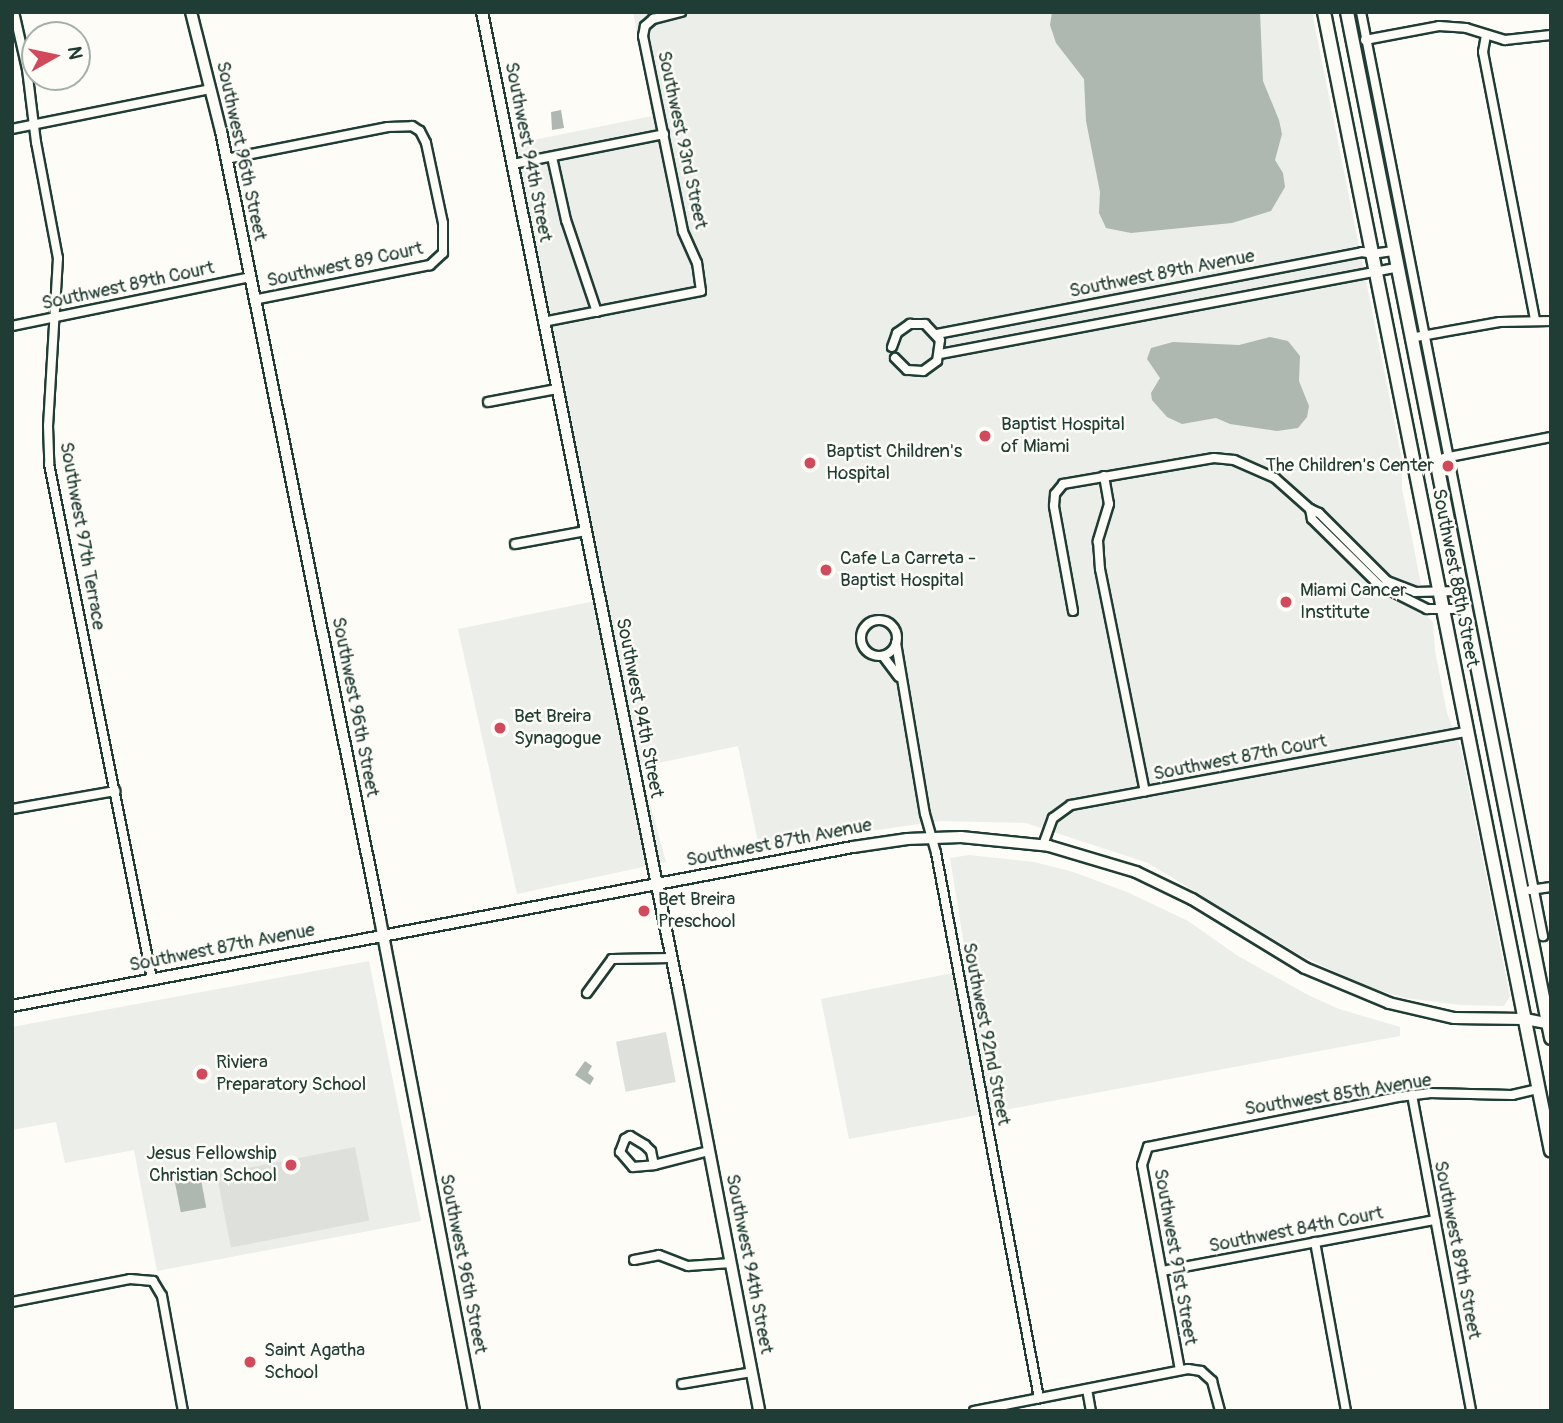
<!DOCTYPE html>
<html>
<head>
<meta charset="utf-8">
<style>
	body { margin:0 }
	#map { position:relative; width:1563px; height:1423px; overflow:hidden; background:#fdfcf7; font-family:Pangolin,sans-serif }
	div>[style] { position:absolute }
	.built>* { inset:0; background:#eceee9 }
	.green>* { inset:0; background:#dde0db; transform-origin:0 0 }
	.water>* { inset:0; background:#aeb8b1; transform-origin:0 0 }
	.roads { filter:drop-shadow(2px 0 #1f3d34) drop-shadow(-2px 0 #1f3d34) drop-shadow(0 2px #1f3d34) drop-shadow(0 -2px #1f3d34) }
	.street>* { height:8px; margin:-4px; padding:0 4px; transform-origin:4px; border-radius:4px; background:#fdfcf7 }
	.street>.ring { margin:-4px; padding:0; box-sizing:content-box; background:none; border:8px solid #fdfcf7; border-radius:50% }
	.secondary>* { height:10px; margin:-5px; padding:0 5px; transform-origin:5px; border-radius:5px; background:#fdfcf7 }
	.primary>* { height:12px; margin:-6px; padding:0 6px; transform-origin:6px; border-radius:6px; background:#fdfcf7 }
	.dots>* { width:19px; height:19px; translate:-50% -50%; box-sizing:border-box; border:4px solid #fdfcf7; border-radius:50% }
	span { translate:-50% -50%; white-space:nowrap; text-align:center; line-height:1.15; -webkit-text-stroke:5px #fdfcf7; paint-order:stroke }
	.street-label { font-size:19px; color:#1f3d34 }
	.poi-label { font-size:19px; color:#1f3d34 }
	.left { translate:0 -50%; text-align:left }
	.right { translate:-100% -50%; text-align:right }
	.frame { position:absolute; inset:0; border:14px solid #1f3d34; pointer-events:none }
	.north { position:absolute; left:21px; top:21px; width:70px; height:70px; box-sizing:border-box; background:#fdfcf7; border:2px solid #a4b0a9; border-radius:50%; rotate:81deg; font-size:19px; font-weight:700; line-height:28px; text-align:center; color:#1f3d34 }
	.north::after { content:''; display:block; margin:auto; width:24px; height:32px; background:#d1495b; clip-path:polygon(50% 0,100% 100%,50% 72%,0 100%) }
</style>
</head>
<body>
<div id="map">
	<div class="built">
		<div style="clip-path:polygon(633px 12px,1312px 12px,1402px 460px,1402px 489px,1412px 538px,1427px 616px,1433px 622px,1435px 650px,1447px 713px,1461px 749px,1510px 996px,1504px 1006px,1461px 1005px,1405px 998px,1365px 986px,1300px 955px,1148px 863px,1026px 823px,940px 821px,759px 847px,738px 746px,640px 767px,666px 862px,517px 894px,458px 629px,605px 599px,514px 144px,652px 116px)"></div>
		<div style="clip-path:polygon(969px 855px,1034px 862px,1073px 872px,1127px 892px,1188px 921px,1238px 956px,1308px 995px,1339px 1009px,1400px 1027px,1400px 1036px,849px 1139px,821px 999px,968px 970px,950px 858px)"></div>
		<div style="clip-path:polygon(369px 961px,421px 1221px,157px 1271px,134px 1150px,65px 1163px,56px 1122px,12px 1130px,12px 1027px)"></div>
	</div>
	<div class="green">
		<div style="left:666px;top:1032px;width:51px;height:51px;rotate:79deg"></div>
		<div style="left:355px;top:1147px;width:75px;height:141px;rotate:79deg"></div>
	</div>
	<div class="water">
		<div style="clip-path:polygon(1052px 12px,1260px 12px,1263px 81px,1279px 120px,1282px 134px,1275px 160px,1283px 173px,1285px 187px,1271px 211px,1232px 223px,1131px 233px,1106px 228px,1099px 213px,1100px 192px,1086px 121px,1084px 79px,1056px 43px,1050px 25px)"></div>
		<div style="clip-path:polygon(561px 110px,564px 128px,552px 130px,551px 112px)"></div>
		<div style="clip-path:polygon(1270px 337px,1288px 341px,1300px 356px,1299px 381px,1309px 406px,1307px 417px,1298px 428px,1277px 431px,1230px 424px,1216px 418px,1182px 424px,1167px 417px,1152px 400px,1151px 393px,1160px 378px,1147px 359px,1151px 348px,1173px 342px,1239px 345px)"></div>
		<div style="clip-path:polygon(585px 1061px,592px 1066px,588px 1073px,594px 1078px,590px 1085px,575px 1075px)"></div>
		<div style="left:200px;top:1175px;width:33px;height:26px;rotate:79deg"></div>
	</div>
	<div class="roads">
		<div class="street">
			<div style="left:14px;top:12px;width:58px;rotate:77.2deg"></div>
			<div style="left:27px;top:69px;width:74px;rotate:83deg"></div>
			<div style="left:36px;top:142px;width:118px;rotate:79.3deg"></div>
			<div style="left:58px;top:258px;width:168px;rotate:93.4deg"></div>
			<div style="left:48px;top:426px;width:38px;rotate:88deg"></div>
			<div style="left:49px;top:464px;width:525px;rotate:78.69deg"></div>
			<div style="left:1361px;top:12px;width:942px;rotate:78.86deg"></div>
			<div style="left:1486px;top:35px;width:17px;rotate:100deg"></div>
			<div style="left:1483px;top:52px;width:273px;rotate:79deg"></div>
			<div style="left:1365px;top:40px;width:75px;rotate:-10.7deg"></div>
			<div style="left:1439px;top:26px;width:27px;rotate:4deg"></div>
			<div style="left:1466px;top:28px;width:41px;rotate:17.1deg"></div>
			<div style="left:1505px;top:40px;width:46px;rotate:-6.2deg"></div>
			<div style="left:12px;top:129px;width:203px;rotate:-11.4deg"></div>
			<div style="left:552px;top:157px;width:65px;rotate:77.5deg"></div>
			<div style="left:566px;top:220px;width:97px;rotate:71.4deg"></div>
			<div style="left:226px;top:159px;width:165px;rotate:-11.2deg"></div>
			<div style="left:388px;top:127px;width:24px;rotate:-2deg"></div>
			<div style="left:412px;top:126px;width:9px;rotate:32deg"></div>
			<div style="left:420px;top:131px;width:13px;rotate:63deg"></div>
			<div style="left:426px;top:143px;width:82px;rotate:78deg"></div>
			<div style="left:443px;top:223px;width:30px;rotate:90deg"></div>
			<div style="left:443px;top:253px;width:18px;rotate:137deg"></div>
			<div style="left:430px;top:265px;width:179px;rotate:168.8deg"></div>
			<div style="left:513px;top:164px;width:154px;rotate:-11.2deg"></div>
			<div style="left:543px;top:322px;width:161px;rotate:-11.1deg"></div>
			<div style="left:701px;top:291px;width:28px;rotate:-98deg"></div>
			<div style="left:697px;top:263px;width:35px;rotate:-114deg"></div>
			<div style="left:683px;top:231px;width:199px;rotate:-101.6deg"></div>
			<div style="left:643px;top:36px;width:10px;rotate:-79deg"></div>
			<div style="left:645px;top:26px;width:11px;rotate:-41deg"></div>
			<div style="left:653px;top:19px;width:29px;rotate:-14deg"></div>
			<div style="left:12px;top:326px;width:243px;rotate:-11.6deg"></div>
			<div style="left:937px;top:334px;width:433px;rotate:-10.9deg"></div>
			<div style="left:1362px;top:252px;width:10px;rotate:11deg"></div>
			<div style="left:1372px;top:254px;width:21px;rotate:-8deg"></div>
			<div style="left:1410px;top:338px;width:91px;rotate:-10.1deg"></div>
			<div style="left:1500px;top:322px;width:51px;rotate:-1.1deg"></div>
			<div style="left:892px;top:347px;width:15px;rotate:-70deg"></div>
			<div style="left:897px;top:333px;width:16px;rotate:-35deg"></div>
			<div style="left:910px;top:324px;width:15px"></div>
			<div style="left:925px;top:324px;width:22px;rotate:47deg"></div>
			<div style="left:940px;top:340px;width:21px;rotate:98deg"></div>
			<div style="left:937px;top:361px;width:17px;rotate:144deg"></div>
			<div style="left:923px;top:371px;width:16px;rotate:-176deg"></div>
			<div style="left:907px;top:370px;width:17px;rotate:-135deg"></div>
			<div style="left:940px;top:354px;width:465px;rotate:-10.7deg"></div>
			<div style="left:488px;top:402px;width:70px;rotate:-10.7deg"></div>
			<div style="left:1444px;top:458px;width:109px;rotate:-11.1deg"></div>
			<div style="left:1104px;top:476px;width:28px;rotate:80deg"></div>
			<div style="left:1109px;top:504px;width:39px;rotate:107deg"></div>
			<div style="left:1098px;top:541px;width:28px;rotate:86deg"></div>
			<div style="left:1100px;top:569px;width:227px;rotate:78.6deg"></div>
			<div style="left:1310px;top:509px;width:10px;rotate:79deg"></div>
			<div style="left:1312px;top:519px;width:94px;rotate:44.6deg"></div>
			<div style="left:1379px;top:585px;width:54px;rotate:26.6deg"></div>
			<div style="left:1427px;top:609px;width:37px"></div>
			<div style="left:515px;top:544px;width:72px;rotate:-10.4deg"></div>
			<div style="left:1073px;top:611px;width:107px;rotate:-100.3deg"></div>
			<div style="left:1054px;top:506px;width:12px;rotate:-85deg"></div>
			<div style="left:1055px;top:494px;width:13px;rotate:-51deg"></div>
			<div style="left:1063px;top:484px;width:153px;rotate:-9.8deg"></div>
			<div style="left:1214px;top:458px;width:20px;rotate:6deg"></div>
			<div style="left:1234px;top:460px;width:45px;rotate:23.7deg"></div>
			<div style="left:1275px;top:478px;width:47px;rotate:41.5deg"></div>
			<div style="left:1310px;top:509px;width:10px;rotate:24deg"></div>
			<div style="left:1319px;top:513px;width:96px;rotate:45deg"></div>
			<div style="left:1387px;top:581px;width:30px;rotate:21deg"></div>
			<div style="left:1415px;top:592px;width:45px;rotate:-1.3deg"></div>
			<div class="ring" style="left:861px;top:620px;width:28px;height:28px"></div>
			<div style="left:896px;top:643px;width:173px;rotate:80.4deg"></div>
			<div style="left:925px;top:814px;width:41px;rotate:74.2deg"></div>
			<div style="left:936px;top:853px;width:555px;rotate:79.3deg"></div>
			<div style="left:883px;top:656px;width:26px;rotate:53deg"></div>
			<div style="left:12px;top:809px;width:105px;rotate:-9.9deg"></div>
			<div style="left:1043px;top:845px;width:29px;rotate:-70deg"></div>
			<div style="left:1053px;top:818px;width:22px;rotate:-36deg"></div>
			<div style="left:1071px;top:805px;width:401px;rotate:-10.5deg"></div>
			<div style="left:1530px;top:890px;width:21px;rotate:-8deg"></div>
			<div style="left:587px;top:993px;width:42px;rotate:-53.7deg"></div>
			<div style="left:612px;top:959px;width:60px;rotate:-1deg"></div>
			<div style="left:1412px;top:1095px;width:321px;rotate:79.4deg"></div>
			<div style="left:654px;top:1165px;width:14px;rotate:-102deg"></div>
			<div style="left:651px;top:1151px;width:8px;rotate:-135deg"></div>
			<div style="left:645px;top:1145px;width:17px;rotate:-149deg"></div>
			<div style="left:630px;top:1136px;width:6px;rotate:149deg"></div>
			<div style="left:625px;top:1139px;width:14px;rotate:111deg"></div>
			<div style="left:620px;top:1152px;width:20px;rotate:49deg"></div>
			<div style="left:633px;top:1167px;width:21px;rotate:-5deg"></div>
			<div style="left:654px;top:1165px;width:57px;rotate:-14.3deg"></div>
			<div style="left:1315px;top:1242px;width:172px;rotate:79.6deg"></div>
			<div style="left:634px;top:1260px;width:25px;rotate:-11deg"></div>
			<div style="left:659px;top:1255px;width:31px;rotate:21deg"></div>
			<div style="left:688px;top:1266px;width:43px;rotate:-4deg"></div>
			<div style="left:1162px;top:1271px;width:278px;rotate:-10.6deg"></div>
			<div style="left:12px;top:1302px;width:120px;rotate:-11deg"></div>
			<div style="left:130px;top:1279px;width:23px;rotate:5deg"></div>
			<div style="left:153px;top:1281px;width:17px;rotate:59deg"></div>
			<div style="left:162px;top:1296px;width:117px;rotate:79.7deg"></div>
			<div style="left:1180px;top:1370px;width:208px;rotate:-100.5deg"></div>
			<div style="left:1142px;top:1165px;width:19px;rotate:-72deg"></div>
			<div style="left:1148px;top:1147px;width:255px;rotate:-11.3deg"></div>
			<div style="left:1398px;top:1097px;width:31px;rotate:-7deg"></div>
			<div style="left:1429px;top:1093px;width:83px;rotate:1.4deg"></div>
			<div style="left:1512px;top:1095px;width:28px;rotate:-13deg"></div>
			<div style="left:682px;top:1384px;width:71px;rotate:-9.7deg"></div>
			<div style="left:1087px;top:1389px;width:22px;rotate:80deg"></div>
			<div style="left:974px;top:1411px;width:218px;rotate:-11.1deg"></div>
			<div style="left:1188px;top:1369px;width:13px;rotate:9deg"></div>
			<div style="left:1201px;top:1371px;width:15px;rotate:42deg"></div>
			<div style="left:1212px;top:1381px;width:31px;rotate:75deg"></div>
		</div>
		<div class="secondary">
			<div style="left:191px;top:12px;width:123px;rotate:75.9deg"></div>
			<div style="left:221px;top:131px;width:804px;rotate:78.59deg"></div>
			<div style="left:380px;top:919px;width:501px;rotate:79.18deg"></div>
			<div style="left:482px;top:12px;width:996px;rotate:78.66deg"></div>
			<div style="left:678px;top:989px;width:430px;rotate:79.1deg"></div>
			<div style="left:12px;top:1006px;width:856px;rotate:-10.71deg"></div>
			<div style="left:853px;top:847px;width:55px;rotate:-8.4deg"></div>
			<div style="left:907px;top:839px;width:54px;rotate:-2.1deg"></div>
			<div style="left:961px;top:837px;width:88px;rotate:5.8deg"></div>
			<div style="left:1049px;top:846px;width:91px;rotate:16.6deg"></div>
			<div style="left:1136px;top:872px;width:62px;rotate:25.7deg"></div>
			<div style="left:1192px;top:899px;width:132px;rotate:31.4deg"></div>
			<div style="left:1305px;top:968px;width:91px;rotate:22.6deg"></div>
			<div style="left:1389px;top:1003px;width:67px;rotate:13deg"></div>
			<div style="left:1454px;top:1018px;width:71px;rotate:0.8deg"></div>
			<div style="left:1525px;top:1019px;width:26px;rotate:11deg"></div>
		</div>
		<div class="primary">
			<div style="left:1324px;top:12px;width:1161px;rotate:78.73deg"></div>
			<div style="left:1347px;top:12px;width:1046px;rotate:78.75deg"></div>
		</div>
	</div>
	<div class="dots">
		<div style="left:985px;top:436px;background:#d1495b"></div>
		<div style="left:810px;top:463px;background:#d1495b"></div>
		<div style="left:1448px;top:466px;background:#d1495b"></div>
		<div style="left:826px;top:570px;background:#d1495b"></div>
		<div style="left:1286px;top:602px;background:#d1495b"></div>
		<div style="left:500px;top:728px;background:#d1495b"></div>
		<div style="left:644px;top:911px;background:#d1495b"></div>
		<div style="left:202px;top:1074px;background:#d1495b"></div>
		<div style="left:291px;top:1165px;background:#d1495b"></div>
		<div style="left:250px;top:1362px;background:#d1495b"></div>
	</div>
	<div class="street-label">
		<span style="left:682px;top:140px;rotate:78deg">Southwest 93rd Street</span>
		<span style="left:241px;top:151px;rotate:78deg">Southwest 96th Street</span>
		<span style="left:528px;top:152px;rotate:79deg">Southwest 94th Street</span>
		<span style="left:345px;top:265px;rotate:-12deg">Southwest 89 Court</span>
		<span style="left:1162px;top:274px;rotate:-11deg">Southwest 89th Avenue</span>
		<span style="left:128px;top:286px;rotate:-12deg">Southwest 89th Court</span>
		<span style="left:82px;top:536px;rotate:80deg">Southwest 97th Terrace</span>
		<span style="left:1455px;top:578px;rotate:79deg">Southwest 88th Street</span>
		<span style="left:355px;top:707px;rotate:79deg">Southwest 96th Street</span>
		<span style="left:639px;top:708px;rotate:79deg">Southwest 94th Street</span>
		<span style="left:1240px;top:758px;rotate:-11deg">Southwest 87th Court</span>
		<span style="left:779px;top:843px;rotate:-11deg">Southwest 87th Avenue</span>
		<span style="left:222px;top:948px;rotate:-11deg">Southwest 87th Avenue</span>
		<span style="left:986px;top:1034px;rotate:79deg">Southwest 92nd Street</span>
		<span style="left:1338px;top:1095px;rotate:-9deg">Southwest 85th Avenue</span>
		<span style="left:1296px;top:1230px;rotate:-11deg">Southwest 84th Court</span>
		<span style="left:1457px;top:1250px;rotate:79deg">Southwest 89th Street</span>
		<span style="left:1175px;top:1257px;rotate:80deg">Southwest 91st Street</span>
		<span style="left:463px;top:1264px;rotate:79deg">Southwest 96th Street</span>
		<span style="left:749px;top:1264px;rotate:79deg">Southwest 94th Street</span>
	</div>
	<div class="poi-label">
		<span class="left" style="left:1001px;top:436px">Baptist Hospital<br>of Miami</span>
		<span class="left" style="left:826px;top:463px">Baptist Children's<br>Hospital</span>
		<span class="right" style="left:1434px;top:466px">The Children's Center</span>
		<span class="left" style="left:840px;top:570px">Cafe La Carreta -<br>Baptist Hospital</span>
		<span class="left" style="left:1300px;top:602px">Miami Cancer<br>Institute</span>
		<span class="left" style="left:514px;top:728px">Bet Breira<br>Synagogue</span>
		<span class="left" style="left:658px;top:911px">Bet Breira<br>Preschool</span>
		<span class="left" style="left:216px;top:1074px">Riviera<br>Preparatory School</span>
		<span class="right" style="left:277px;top:1165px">Jesus Fellowship<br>Christian School</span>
		<span class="left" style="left:264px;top:1362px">Saint Agatha<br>School</span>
	</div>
	<div class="frame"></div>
	<div class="north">N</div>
</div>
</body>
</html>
